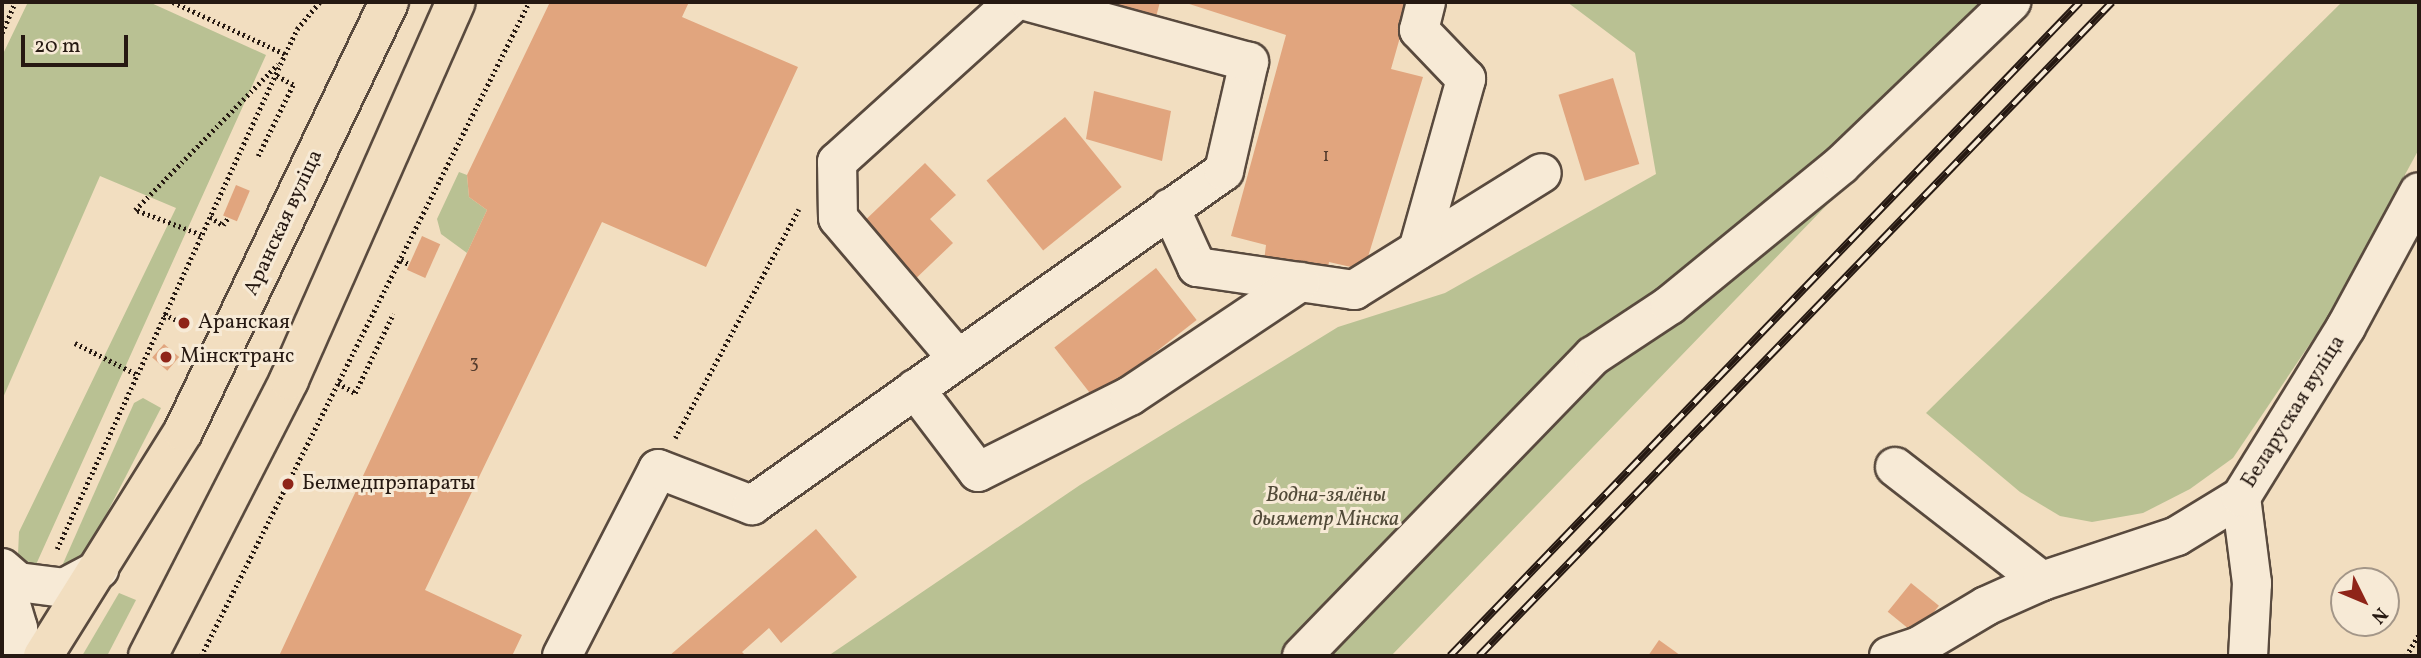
<!DOCTYPE html>
<html>
<head>
<meta charset="utf-8">
<style>
	body { margin:0 }
	#map { position:relative; width:2421px; height:658px; overflow:hidden; background:#f2dec0; font-family:Vollkorn,serif }
	div>[style] { position:absolute }
	.green>* { inset:0; background:#b9c193 }
	.building>* { inset:0; background:#e1a57e; transform-origin:0 0 }
	.path>* { height:4.5px; margin-top:-2.25px; transform-origin:0; background:repeating-linear-gradient(90deg,#261912 0 2px,transparent 0 5.5px) }
	.roads { filter:drop-shadow(2px 0 #594a3e) drop-shadow(-2px 0 #594a3e) drop-shadow(0 2px #594a3e) drop-shadow(0 -2px #594a3e) }
	.minor>* { height:38px; margin:-19px; padding:0 19px; transform-origin:19px; border-radius:19px; background:#f7ead6 }
	.major>* { height:38px; margin:-19px; padding:0 19px; transform-origin:19px; border-radius:19px; background:#f2dec0 }
	.rail>* { height:8px; margin-top:-4px; transform-origin:0; background:repeating-linear-gradient(90deg,#f7ead6 0 16px,#261912 0 32px); box-sizing:border-box; border-block:2px solid #261912 }
	.dots>* { width:19px; height:19px; translate:-50% -50%; box-sizing:border-box; border:4px solid #f7ead6; border-radius:50% }
	span { translate:-50% -50%; white-space:nowrap; text-align:center; line-height:1.15; -webkit-text-stroke:6px #f7ead6; paint-order:stroke }
	.number-label { font-size:18px; color:#553c2d }
	.number-label span { -webkit-text-stroke-width:0 }
	.street-label { font-size:21px; color:#261912 }
	.poi-label { font-size:21px; color:#261912 }
	.left { translate:0 -50%; text-align:left }
	.park-label { font-size:21px; color:#524b39; font-style:italic }
	.frame { position:absolute; inset:0; border:4px solid #261912; pointer-events:none }
	.north { position:absolute; left:2330px; top:567px; width:70px; height:70px; box-sizing:border-box; background:#f7ead6; border:2px solid #a39688; border-radius:50%; rotate:133deg; font-size:19px; font-weight:700; line-height:28px; text-align:center; color:#261912 }
	.north::after { content:''; display:block; margin:auto; width:24px; height:32px; background:#8f2418; clip-path:polygon(50% 0,100% 100%,50% 72%,0 100%) }
	.scale { position:absolute; left:21px; top:35px; width:107px; height:32px; box-sizing:border-box; border:4px solid #261912; border-top:0; padding-left:9px; font-size:21px; line-height:24px; white-space:nowrap; color:#261912; -webkit-text-stroke:5px #f7ead6; paint-order:stroke }
</style>
</head>
<body>
<div id="map">
	<div class="green">
		<div style="clip-path:polygon(28px 2px,149px 2px,266px 55px,34px 569px,18px 554px,19px 532px,176px 208px,100px 176px,2px 400px,2px 56px)"></div>
		<div style="clip-path:polygon(1567px 2px,2023px 2px,1391px 656px,828px 656px,1080px 485px,1338px 327px,1445px 293px,1656px 174px,1635px 53px)"></div>
		<div style="clip-path:polygon(2342px 2px,2419px 2px,2419px 149px,2324px 323px,2233px 458px,2190px 489px,2143px 513px,2092px 522px,2060px 516px,2020px 492px,1926px 413px)"></div>
		<div style="clip-path:polygon(459px 172px,467px 175px,469px 197px,487px 210px,467px 253px,441px 234px,437px 219px)"></div>
		<div style="clip-path:polygon(143px 398px,161px 408px,74px 577px,58px 575px,134px 403px)"></div>
		<div style="clip-path:polygon(119px 593px,136px 600px,107px 656px,82px 656px)"></div>
	</div>
	<div class="building">
		<div style="clip-path:polygon(550px 2px,689px 2px,682px 17px,798px 67px,706px 267px,602px 222px,480px 475px,425px 590px,522px 635px,512px 656px,279px 656px,487px 210px,469px 197px,467px 175px)"></div>
		<div style="clip-path:polygon(1102px 2px,1160px 2px,1153px 28px,1099px 12px)"></div>
		<div style="clip-path:polygon(1183px 2px,1410px 2px,1391px 69px,1423px 77px,1364px 270px,1329px 262px,1326px 278px,1264px 261px,1266px 245px,1231px 236px,1286px 35px)"></div>
		<div style="left:1613px;top:78px;width:90px;height:57px;rotate:73deg"></div>
		<div style="clip-path:polygon(1094px 91px,1171px 111px,1162px 161px,1086px 139px)"></div>
		<div style="left:1065px;top:117px;width:90px;height:101px;rotate:51deg"></div>
		<div style="clip-path:polygon(925px 163px,956px 195px,930px 219px,953px 243px,909px 285px,856px 229px)"></div>
		<div style="left:236px;top:185px;width:15px;height:33px;rotate:23deg"></div>
		<div style="left:422px;top:236px;width:20px;height:37px;rotate:24deg"></div>
		<div style="left:1156px;top:268px;width:66px;height:129px;rotate:52deg"></div>
		<div style="left:164px;top:344px;width:20px;height:18px;rotate:41deg"></div>
		<div style="clip-path:polygon(816px 529px,857px 577px,781px 643px,769px 628px,742px 652px,746px 656px,669px 656px)"></div>
		<div style="left:1911px;top:583px;width:36px;height:37px;rotate:39deg"></div>
		<div style="clip-path:polygon(1659px 640px,1673px 650px,1681px 656px,1648px 656px)"></div>
	</div>
	<div class="path">
		<div style="left:173px;top:2px;width:123px;rotate:24.9deg"></div>
		<div style="left:2px;top:33px;width:34px;rotate:-67deg"></div>
		<div style="left:258px;top:156px;width:79px;rotate:-63.8deg"></div>
		<div style="left:293px;top:85px;width:21px;rotate:-151deg"></div>
		<div style="left:210px;top:217px;width:15px;rotate:32deg"></div>
		<div style="left:223px;top:225px;width:9px;rotate:-54deg"></div>
		<div style="left:201px;top:235px;width:71px;rotate:-159.3deg"></div>
		<div style="left:135px;top:210px;width:204px;rotate:-45.6deg"></div>
		<div style="left:401px;top:260px;width:9px;rotate:27deg"></div>
		<div style="left:164px;top:314px;width:30px;rotate:26deg"></div>
		<div style="left:75px;top:343px;width:68px;rotate:26.9deg"></div>
		<div style="left:338px;top:383px;width:20px;rotate:30deg"></div>
		<div style="left:355px;top:393px;width:88px;rotate:-64.3deg"></div>
		<div style="left:675px;top:438px;width:260px;rotate:-61.6deg"></div>
		<div style="left:57px;top:549px;width:545px;rotate:-65.27deg"></div>
		<div style="left:285px;top:54px;width:28px;rotate:-64deg"></div>
		<div style="left:297px;top:29px;width:35px;rotate:-50deg"></div>
		<div style="left:201px;top:656px;width:732px;rotate:-63.36deg"></div>
		<div style="left:2406px;top:656px;width:26px;rotate:-59deg"></div>
	</div>
	<div class="roads">
		<div class="minor">
			<div style="left:1170px;top:208px;width:65px;rotate:65.4deg"></div>
			<div style="left:1197px;top:267px;width:159px;rotate:8.3deg"></div>
			<div style="left:1354px;top:290px;width:221px;rotate:-31.9deg"></div>
			<div style="left:1418px;top:250px;width:178px;rotate:-74.3deg"></div>
			<div style="left:1466px;top:79px;width:68px;rotate:-133.8deg"></div>
			<div style="left:1419px;top:30px;width:29px;rotate:-76deg"></div>
			<div style="left:958px;top:359px;width:185px;rotate:-130.4deg"></div>
			<div style="left:838px;top:218px;width:56px;rotate:-91deg"></div>
			<div style="left:837px;top:162px;width:239px;rotate:-42.1deg"></div>
			<div style="left:915px;top:389px;width:104px;rotate:52.8deg"></div>
			<div style="left:978px;top:472px;width:170px;rotate:-26.6deg"></div>
			<div style="left:1130px;top:396px;width:205px;rotate:-33.8deg"></div>
			<div style="left:1895px;top:467px;width:186px;rotate:37.8deg"></div>
			<div style="left:2241px;top:497px;width:87px;rotate:82.7deg"></div>
			<div style="left:2252px;top:583px;width:73px;rotate:93.1deg"></div>
			<div style="left:2px;top:568px;width:21px;rotate:41deg"></div>
			<div style="left:18px;top:582px;width:46px;rotate:7.4deg"></div>
			<div style="left:64px;top:588px;width:40px;rotate:-28deg"></div>
			<div style="left:2px;top:575px;width:55px;rotate:73.2deg"></div>
			<div style="left:18px;top:628px;width:28px;rotate:84deg"></div>
			<div style="left:562px;top:656px;width:210px;rotate:-62.8deg"></div>
			<div style="left:658px;top:469px;width:101px;rotate:21deg"></div>
			<div style="left:752px;top:505px;width:578px;rotate:-35.28deg"></div>
			<div style="left:1224px;top:171px;width:112px;rotate:-77.1deg"></div>
			<div style="left:1249px;top:62px;width:227px;rotate:-164.7deg"></div>
			<div style="left:1302px;top:656px;width:418px;rotate:-45.9deg"></div>
			<div style="left:1593px;top:356px;width:92px;rotate:-33.5deg"></div>
			<div style="left:1670px;top:305px;width:221px;rotate:-39.3deg"></div>
			<div style="left:1841px;top:165px;width:236px;rotate:-43.8deg"></div>
			<div style="left:1889px;top:656px;width:32px;rotate:-18deg"></div>
			<div style="left:1919px;top:646px;width:78px;rotate:-30.8deg"></div>
			<div style="left:1986px;top:606px;width:61px;rotate:-24.1deg"></div>
			<div style="left:2042px;top:581px;width:142px;rotate:-18.4deg"></div>
			<div style="left:2177px;top:536px;width:75px;rotate:-31.4deg"></div>
			<div style="left:2241px;top:497px;width:200px;rotate:-58.3deg"></div>
			<div style="left:2346px;top:327px;width:153px;rotate:-61.6deg"></div>
		</div>
		<div class="major">
			<div style="left:43px;top:656px;width:264px;rotate:-58deg"></div>
			<div style="left:183px;top:432px;width:477px;rotate:-64.4deg"></div>
			<div style="left:148px;top:656px;width:310px;rotate:-62.9deg"></div>
			<div style="left:289px;top:380px;width:413px;rotate:-66.2deg"></div>
		</div>
	</div>
	<div class="rail">
		<div style="left:1450px;top:656px;width:908px;rotate:-46.07deg"></div>
		<div style="left:1479px;top:656px;width:910px;rotate:-45.93deg"></div>
	</div>
	<div class="dots">
		<div style="left:184px;top:323px;background:#8f2418"></div>
		<div style="left:166px;top:357px;background:#8f2418"></div>
		<div style="left:288px;top:484px;background:#8f2418"></div>
	</div>
	<div class="number-label">
		<span style="left:1326px;top:157px">1</span>
		<span style="left:474px;top:364px">3</span>
	</div>
	<div class="street-label">
		<span style="left:284px;top:223px;rotate:-65deg">Аранская вуліца</span>
		<span style="left:2294px;top:412px;rotate:-58deg">Беларуская вуліца</span>
	</div>
	<div class="poi-label">
		<span class="left" style="left:198px;top:323px">Аранская</span>
		<span class="left" style="left:180px;top:357px">Мінсктранс</span>
		<span class="left" style="left:302px;top:484px">Белмедпрэпараты</span>
	</div>
	<div class="park-label">
		<span style="left:1326px;top:508px">Водна-зялёны<br>дыяметр Мінска</span>
	</div>
	<div class="frame"></div>
	<div class="north">N</div>
	<div class="scale">20 m</div>
</div>
</body>
</html>
